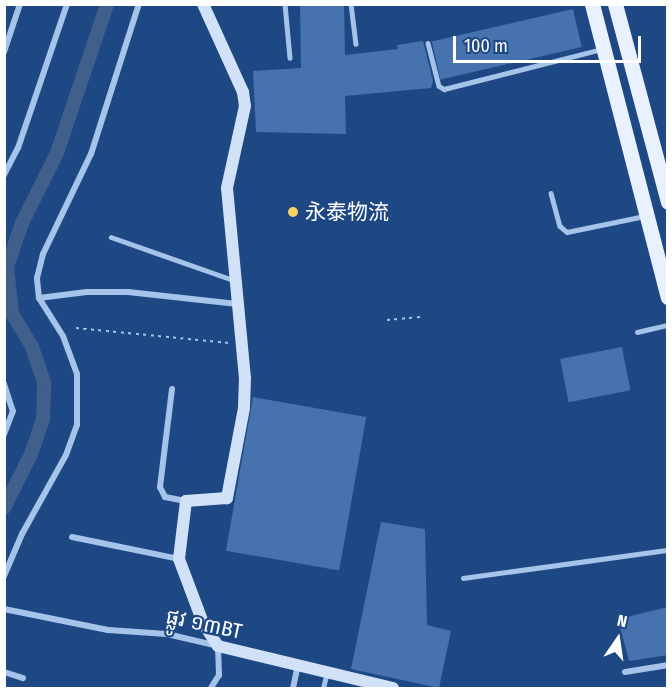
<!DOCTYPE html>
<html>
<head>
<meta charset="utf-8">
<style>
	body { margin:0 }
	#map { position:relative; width:672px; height:693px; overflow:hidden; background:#1e4884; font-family:"Fira Sans Condensed","Noto Sans SC","Noto Sans Khmer",sans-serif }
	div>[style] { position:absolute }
	.canal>* { height:14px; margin:-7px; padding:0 7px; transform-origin:7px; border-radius:7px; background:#405f8b }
	.building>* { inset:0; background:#4672ad; transform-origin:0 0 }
	.path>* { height:2px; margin-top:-1px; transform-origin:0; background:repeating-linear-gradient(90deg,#a6c3ea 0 3px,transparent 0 7.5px) }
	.lane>* { height:4.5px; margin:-2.25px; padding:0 2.25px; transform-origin:2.25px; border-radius:2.25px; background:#a6c3ea }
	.street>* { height:6px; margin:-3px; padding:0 3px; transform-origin:3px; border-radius:3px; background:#a6c3ea }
	.secondary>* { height:12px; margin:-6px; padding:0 6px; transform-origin:6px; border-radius:6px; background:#d1e1f8 }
	.primary>* { height:15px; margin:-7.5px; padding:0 7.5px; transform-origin:7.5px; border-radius:7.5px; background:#e9f1fe }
	.dots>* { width:16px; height:16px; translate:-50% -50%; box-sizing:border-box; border:3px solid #1e4884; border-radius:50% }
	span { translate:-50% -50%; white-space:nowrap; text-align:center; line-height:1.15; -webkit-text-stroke:4.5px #1e4884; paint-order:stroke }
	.poi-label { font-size:21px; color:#fff }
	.left { translate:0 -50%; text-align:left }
	.street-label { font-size:21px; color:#fff }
	.frame { position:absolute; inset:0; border:6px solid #fff; pointer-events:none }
	.north { position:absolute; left:588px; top:609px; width:60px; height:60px; -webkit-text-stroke:4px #1e4884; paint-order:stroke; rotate:13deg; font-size:16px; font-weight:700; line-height:24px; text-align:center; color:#fff }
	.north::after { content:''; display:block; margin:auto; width:21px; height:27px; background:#fff; clip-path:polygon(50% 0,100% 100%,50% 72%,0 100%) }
	.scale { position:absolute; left:453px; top:36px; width:188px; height:27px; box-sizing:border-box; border:3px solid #fff; border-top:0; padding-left:8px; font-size:18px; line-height:21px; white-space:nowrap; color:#fff; -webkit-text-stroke:4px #1e4884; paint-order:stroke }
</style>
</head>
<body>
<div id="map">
	<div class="canal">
		<div style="left:4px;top:508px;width:60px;rotate:-63.4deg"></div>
		<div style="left:31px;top:454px;width:37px;rotate:-71deg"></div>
		<div style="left:43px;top:419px;width:37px;rotate:-88deg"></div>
		<div style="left:44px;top:382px;width:39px;rotate:-109deg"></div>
		<div style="left:31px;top:345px;width:37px;rotate:-121deg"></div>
		<div style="left:12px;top:313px;width:46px;rotate:-96.2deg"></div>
		<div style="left:7px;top:267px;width:46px;rotate:-71.2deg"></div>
		<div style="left:22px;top:223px;width:78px;rotate:-63.4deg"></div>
		<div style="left:57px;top:153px;width:157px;rotate:-71.4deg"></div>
	</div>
	<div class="building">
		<div style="clip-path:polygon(300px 4px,344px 4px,345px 55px,398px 49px,397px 45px,423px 41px,433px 81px,431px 88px,345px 96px,346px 134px,256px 132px,253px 71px,301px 68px)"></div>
		<div style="left:573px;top:9px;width:39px;height:145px;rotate:77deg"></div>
		<div style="left:622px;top:347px;width:44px;height:63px;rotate:79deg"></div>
		<div style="left:253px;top:397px;width:115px;height:156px;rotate:10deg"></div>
		<div style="clip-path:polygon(381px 522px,425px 529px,427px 625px,451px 631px,439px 688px,351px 669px)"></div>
		<div style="clip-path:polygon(668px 607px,668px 655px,629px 661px,618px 619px)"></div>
	</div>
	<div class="path">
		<div style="left:387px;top:320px;width:36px;rotate:-5deg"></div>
		<div style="left:76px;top:328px;width:154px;rotate:5.6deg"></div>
	</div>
	<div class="lane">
		<div style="left:285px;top:4px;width:54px;rotate:84.7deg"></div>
		<div style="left:351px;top:4px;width:40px;rotate:82.9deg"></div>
		<div style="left:428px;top:43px;width:44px;rotate:75.7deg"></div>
		<div style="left:439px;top:86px;width:6px;rotate:31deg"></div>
		<div style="left:444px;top:89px;width:163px;rotate:-14.2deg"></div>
		<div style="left:551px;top:193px;width:34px;rotate:75deg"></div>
		<div style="left:560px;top:226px;width:9px;rotate:41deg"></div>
		<div style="left:567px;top:232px;width:80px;rotate:-11.6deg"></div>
		<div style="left:111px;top:237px;width:129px;rotate:19.4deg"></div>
		<div style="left:637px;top:332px;width:32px;rotate:-13deg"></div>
		<div style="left:463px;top:578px;width:207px;rotate:-7.8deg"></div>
		<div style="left:323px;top:688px;width:16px;rotate:-76deg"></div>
	</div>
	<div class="street">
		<div style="left:4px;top:52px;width:51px;rotate:-71.6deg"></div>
		<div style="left:4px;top:175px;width:30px;rotate:-63deg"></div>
		<div style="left:18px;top:148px;width:152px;rotate:-71.2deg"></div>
		<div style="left:39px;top:298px;width:48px;rotate:-7.1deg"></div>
		<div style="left:87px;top:292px;width:41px"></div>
		<div style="left:128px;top:292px;width:110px;rotate:6.3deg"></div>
		<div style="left:4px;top:384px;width:28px;rotate:72deg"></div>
		<div style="left:13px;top:411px;width:26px;rotate:111deg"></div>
		<div style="left:172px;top:389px;width:99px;rotate:97deg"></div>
		<div style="left:160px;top:487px;width:11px;rotate:63deg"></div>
		<div style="left:165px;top:497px;width:21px;rotate:11deg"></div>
		<div style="left:72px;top:537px;width:109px;rotate:11.6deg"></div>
		<div style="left:4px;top:576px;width:46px;rotate:-66.8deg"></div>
		<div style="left:22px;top:534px;width:90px;rotate:-60.9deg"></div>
		<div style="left:66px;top:455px;width:32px;rotate:-70deg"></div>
		<div style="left:77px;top:425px;width:51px;rotate:-90deg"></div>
		<div style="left:77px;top:374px;width:40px;rotate:-110.2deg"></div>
		<div style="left:63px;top:336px;width:45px;rotate:-122.3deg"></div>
		<div style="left:39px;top:298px;width:20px;rotate:-96deg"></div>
		<div style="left:37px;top:278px;width:25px;rotate:-76deg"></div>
		<div style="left:43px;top:254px;width:111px;rotate:-64.4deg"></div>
		<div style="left:91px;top:154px;width:157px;rotate:-72.3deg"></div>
		<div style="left:4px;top:609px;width:106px;rotate:11.4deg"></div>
		<div style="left:108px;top:630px;width:59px;rotate:3.9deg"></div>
		<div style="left:167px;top:634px;width:52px;rotate:13.2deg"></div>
		<div style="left:218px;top:646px;width:29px;rotate:88deg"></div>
		<div style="left:219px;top:675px;width:15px;rotate:122deg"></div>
		<div style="left:4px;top:672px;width:20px;rotate:18deg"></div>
		<div style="left:625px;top:672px;width:44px;rotate:-9.2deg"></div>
		<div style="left:293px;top:688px;width:24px;rotate:-78deg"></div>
	</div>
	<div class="secondary">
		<div style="left:203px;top:4px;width:97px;rotate:65.6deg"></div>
		<div style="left:243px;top:92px;width:14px;rotate:82deg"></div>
		<div style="left:245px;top:106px;width:84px;rotate:102.4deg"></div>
		<div style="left:227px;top:188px;width:191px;rotate:84.6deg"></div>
		<div style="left:245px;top:378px;width:30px;rotate:92deg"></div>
		<div style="left:244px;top:408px;width:92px;rotate:100.7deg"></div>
		<div style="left:227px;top:498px;width:41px;rotate:175.8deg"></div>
		<div style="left:186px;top:501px;width:58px;rotate:96.9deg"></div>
		<div style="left:179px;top:559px;width:68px;rotate:69.4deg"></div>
		<div style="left:203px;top:623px;width:27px;rotate:57deg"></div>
		<div style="left:218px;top:646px;width:180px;rotate:13.5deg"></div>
	</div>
	<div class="primary">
		<div style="left:592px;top:4px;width:303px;rotate:75.5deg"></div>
		<div style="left:615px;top:4px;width:205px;rotate:75deg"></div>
	</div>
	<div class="dots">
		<div style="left:293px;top:212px;background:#f9d265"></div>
	</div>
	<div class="poi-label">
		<span class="left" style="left:305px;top:212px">永泰物流</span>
	</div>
	<div class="street-label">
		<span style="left:204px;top:624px;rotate:12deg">ផ្លូវ ១៣BT</span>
	</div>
	<div class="frame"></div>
	<div class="north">N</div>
	<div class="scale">100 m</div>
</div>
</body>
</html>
